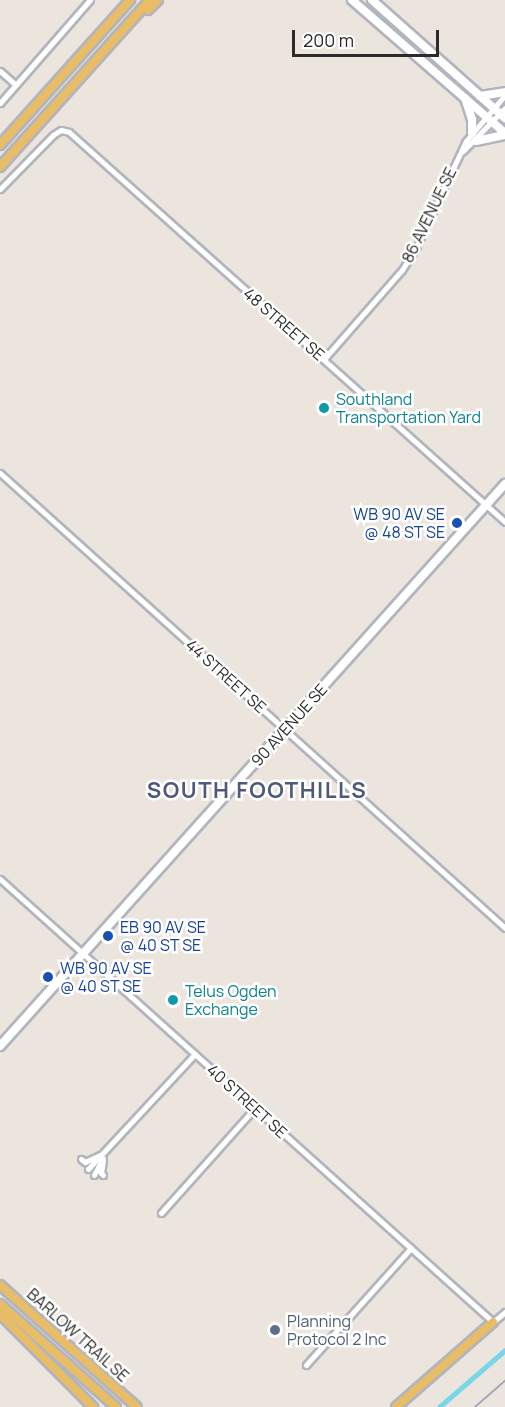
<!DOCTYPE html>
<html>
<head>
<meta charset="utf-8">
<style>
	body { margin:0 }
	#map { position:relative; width:505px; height:1407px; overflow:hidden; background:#ece5de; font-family:Manrope,sans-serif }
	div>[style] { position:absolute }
	.canal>* { height:5px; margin:-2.5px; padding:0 2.5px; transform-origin:2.5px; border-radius:2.5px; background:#77d6e8 }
	.roads { filter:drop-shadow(2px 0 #b2b5be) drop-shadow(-2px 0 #b2b5be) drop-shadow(0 2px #b2b5be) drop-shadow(0 -2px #b2b5be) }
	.street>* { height:5px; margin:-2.5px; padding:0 2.5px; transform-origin:2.5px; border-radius:2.5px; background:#fff }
	.secondary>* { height:8px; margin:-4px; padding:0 4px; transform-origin:4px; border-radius:4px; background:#fff }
	.primary>* { height:8px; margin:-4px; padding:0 4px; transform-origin:4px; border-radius:4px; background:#e9bd66 }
	.rail>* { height:1.5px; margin:-0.75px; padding:0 0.75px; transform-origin:0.75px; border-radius:0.75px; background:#a1a6b4 }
	.dots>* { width:16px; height:16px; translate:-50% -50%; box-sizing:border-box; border:3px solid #fff; border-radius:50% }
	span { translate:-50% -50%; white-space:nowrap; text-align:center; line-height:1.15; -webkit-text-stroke:5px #fff; paint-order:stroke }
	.street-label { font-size:16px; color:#2b2b2b }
	.culture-label { font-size:16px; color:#0d838f }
	.left { translate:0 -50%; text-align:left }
	.transit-label { font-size:16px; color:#164399 }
	.right { translate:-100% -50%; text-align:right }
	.service-label { font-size:16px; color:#4e5e75 }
	.district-label { font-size:22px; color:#4e5a7a; font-weight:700; letter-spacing:1.5px }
	.scale { position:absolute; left:292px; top:30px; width:147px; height:27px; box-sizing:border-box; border:3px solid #2b2b2b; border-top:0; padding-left:8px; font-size:18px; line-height:21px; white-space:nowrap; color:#2b2b2b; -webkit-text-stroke:4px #fff; paint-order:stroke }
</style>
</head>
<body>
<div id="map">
	<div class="canal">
		<div style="left:439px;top:1407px;width:87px;rotate:-40.8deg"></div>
	</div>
	<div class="roads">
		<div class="street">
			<div style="left:0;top:71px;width:21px;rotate:41deg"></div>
			<div style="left:0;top:103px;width:137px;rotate:-48.9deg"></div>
			<div style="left:463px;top:151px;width:60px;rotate:-45.7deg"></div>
			<div style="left:0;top:189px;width:76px;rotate:-45.5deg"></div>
			<div style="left:53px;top:135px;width:9px;rotate:-32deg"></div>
			<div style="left:61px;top:130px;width:8px;rotate:14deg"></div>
			<div style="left:69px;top:132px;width:585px;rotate:41.81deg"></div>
			<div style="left:324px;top:359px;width:118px;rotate:-48.8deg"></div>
			<div style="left:402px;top:270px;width:26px;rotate:-58deg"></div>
			<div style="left:416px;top:248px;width:118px;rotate:-65deg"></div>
			<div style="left:466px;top:141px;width:60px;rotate:-49.7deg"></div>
			<div style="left:0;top:473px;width:680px;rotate:42.02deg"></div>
			<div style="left:0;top:879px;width:663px;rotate:41.94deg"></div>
			<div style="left:493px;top:1322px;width:16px;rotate:-40deg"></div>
			<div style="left:81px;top:1159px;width:5px;rotate:37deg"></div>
			<div style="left:85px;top:1162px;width:17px;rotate:-25deg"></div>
			<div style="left:88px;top:1169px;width:157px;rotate:-47.1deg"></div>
			<div style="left:94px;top:1175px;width:19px;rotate:-62deg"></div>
			<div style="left:103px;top:1175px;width:3px;rotate:-135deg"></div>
			<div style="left:101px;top:1173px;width:12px;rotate:-81deg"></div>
			<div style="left:161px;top:1213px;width:141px;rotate:-48.2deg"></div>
			<div style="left:306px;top:1365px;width:157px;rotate:-48.1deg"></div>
		</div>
		<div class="secondary">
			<div style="left:352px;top:0;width:203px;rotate:41deg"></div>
			<div style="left:372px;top:0;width:178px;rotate:41.6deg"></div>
			<div style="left:480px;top:96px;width:25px;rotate:-9deg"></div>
			<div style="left:465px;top:98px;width:22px;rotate:72deg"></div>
			<div style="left:472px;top:119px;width:14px;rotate:90deg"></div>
			<div style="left:476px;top:141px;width:30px;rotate:-12deg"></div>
			<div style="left:0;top:1046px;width:756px;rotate:-48.06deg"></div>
		</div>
		<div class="primary">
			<div style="left:148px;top:10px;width:14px;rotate:-45deg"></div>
			<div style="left:0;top:145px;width:195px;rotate:-48.1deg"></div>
			<div style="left:0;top:167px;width:224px;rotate:-48.1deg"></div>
			<div style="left:0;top:1285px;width:183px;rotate:41.7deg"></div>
			<div style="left:0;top:1304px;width:155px;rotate:41.6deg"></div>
			<div style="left:0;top:1314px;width:132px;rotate:45deg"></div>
			<div style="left:396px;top:1407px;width:129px;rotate:-41.2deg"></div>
		</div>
	</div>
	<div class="rail">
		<div style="left:475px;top:1407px;width:40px;rotate:-41deg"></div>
	</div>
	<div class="dots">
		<div style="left:324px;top:408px;background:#0f9aa8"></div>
		<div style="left:457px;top:523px;background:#1a4fb4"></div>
		<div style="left:108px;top:936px;background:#1a4fb4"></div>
		<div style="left:48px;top:977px;background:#1a4fb4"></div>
		<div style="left:173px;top:1000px;background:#0f9aa8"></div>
		<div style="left:275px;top:1330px;background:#5c6f8a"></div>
	</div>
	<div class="street-label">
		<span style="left:429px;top:215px;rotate:-64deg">86 AVENUE SE</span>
		<span style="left:284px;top:324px;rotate:41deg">48 STREET SE</span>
		<span style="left:226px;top:676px;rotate:42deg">44 STREET SE</span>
		<span style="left:289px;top:725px;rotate:-48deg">90 AVENUE SE</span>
		<span style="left:247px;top:1101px;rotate:42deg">40 STREET SE</span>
		<span style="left:78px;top:1335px;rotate:42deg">BARLOW TRAIL SE</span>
	</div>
	<div class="culture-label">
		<span class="left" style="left:336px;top:408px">Southland<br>Transportation Yard</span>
		<span class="left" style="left:185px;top:1000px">Telus Ogden<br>Exchange</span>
	</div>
	<div class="transit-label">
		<span class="right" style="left:445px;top:523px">WB 90 AV SE<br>@ 48 ST SE</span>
		<span class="left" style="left:120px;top:936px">EB 90 AV SE<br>@ 40 ST SE</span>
		<span class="left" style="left:60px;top:977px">WB 90 AV SE<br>@ 40 ST SE</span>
	</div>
	<div class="service-label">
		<span class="left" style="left:287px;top:1330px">Planning<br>Protocol 2 Inc</span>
	</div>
	<div class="district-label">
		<span style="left:257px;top:791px">SOUTH FOOTHILLS</span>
	</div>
	<div class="scale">200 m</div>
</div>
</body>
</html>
